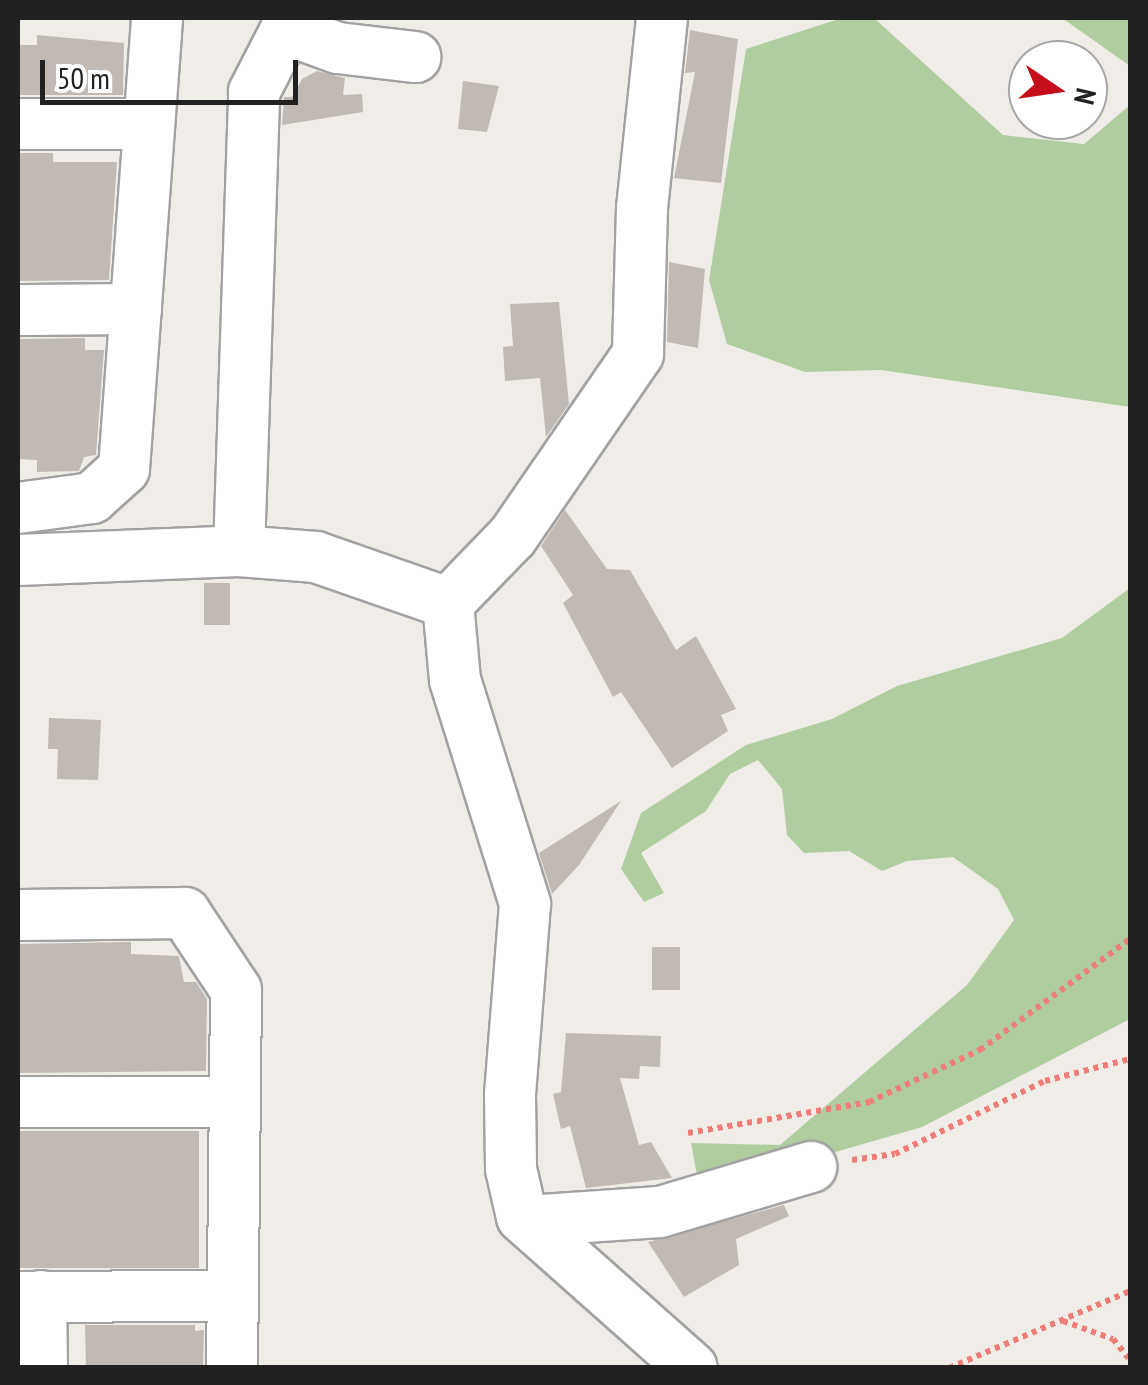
<!DOCTYPE html>
<html>
<head>
<meta charset="utf-8">
<style>
	body { margin:0 }
	#map { position:relative; width:1148px; height:1385px; overflow:hidden; background:#f0ede8; font-family:"PT Sans Narrow",sans-serif }
	div>[style] { position:absolute }
	.forest>* { inset:0; background:#b0cda0 }
	.building>* { inset:0; background:#c1b9b4; transform-origin:0 0 }
	.path>* { height:6px; margin-top:-3px; transform-origin:0; background:repeating-linear-gradient(90deg,#f17d78 0 5px,transparent 0 10px) }
	.roads { filter:drop-shadow(2px 0 #a2a2a2) drop-shadow(-2px 0 #a2a2a2) drop-shadow(0 2px #a2a2a2) drop-shadow(0 -2px #a2a2a2) }
	.minor>* { height:50px; margin:-25px; padding:0 25px; transform-origin:25px; border-radius:25px; background:#fff }
	span { translate:-50% -50%; white-space:nowrap; text-align:center; line-height:1.15; -webkit-text-stroke:8px #fff; paint-order:stroke }
	.frame { position:absolute; inset:0; border:20px solid #212121; pointer-events:none }
	.north { position:absolute; left:1008px; top:40px; width:100px; height:100px; box-sizing:border-box; background:#fff; border:2px solid #a6a6a6; border-radius:50%; rotate:103deg; font-size:28px; font-weight:700; line-height:40px; text-align:center; color:#212121 }
	.north::after { content:''; display:block; margin:auto; width:35px; height:45px; background:#c40e19; clip-path:polygon(50% 0,100% 100%,50% 72%,0 100%) }
	.scale { position:absolute; left:40px; top:60px; width:258px; height:45px; box-sizing:border-box; border:5px solid #212121; border-top:0; padding-left:12px; font-size:30px; line-height:35px; white-space:nowrap; color:#212121; -webkit-text-stroke:8px #fff; paint-order:stroke }
</style>
</head>
<body>
<div id="map">
	<div class="forest">
		<div style="clip-path:polygon(842px 18px,874px 18px,1003px 135px,1084px 144px,1130px 105px,1130px 407px,881px 370px,805px 372px,727px 344px,709px 280px,746px 49px)"></div>
		<div style="clip-path:polygon(1062px 18px,1130px 18px,1130px 66px)"></div>
		<div style="clip-path:polygon(1130px 588px,1130px 1019px,922px 1127px,700px 1191px,691px 1143px,780px 1145px,967px 985px,1014px 920px,998px 889px,953px 857px,907px 861px,882px 871px,849px 851px,804px 853px,787px 835px,782px 789px,758px 760px,730px 774px,706px 811px,641px 853px,664px 893px,644px 902px,621px 869px,641px 813px,746px 745px,832px 719px,897px 686px,1062px 638px)"></div>
	</div>
	<div class="building">
		<div style="clip-path:polygon(690px 30px,738px 39px,721px 183px,674px 178px,695px 72px,685px 73px)"></div>
		<div style="clip-path:polygon(37px 35px,124px 43px,123px 95px,18px 95px,18px 45px,37px 45px)"></div>
		<div style="clip-path:polygon(317px 71px,345px 78px,343px 95px,362px 94px,363px 112px,282px 125px,284px 97px,292px 97px,302px 79px)"></div>
		<div style="clip-path:polygon(463px 81px,499px 86px,487px 132px,458px 129px)"></div>
		<div style="clip-path:polygon(18px 153px,53px 153px,53px 162px,117px 162px,109px 280px,18px 281px)"></div>
		<div style="clip-path:polygon(669px 262px,705px 269px,698px 348px,667px 342px)"></div>
		<div style="clip-path:polygon(559px 302px,569px 404px,546px 437px,540px 378px,505px 381px,503px 347px,513px 346px,510px 304px)"></div>
		<div style="clip-path:polygon(85px 338px,85px 350px,104px 350px,96px 455px,84px 457px,79px 471px,37px 472px,37px 460px,18px 459px,18px 339px)"></div>
		<div style="clip-path:polygon(565px 510px,607px 569px,630px 570px,676px 650px,696px 636px,736px 709px,721px 715px,728px 731px,672px 768px,621px 692px,613px 697px,563px 603px,573px 595px,541px 546px)"></div>
		<div style="left:204px;top:583px;width:26px;height:42px"></div>
		<div style="clip-path:polygon(49px 718px,101px 720px,98px 780px,57px 779px,58px 749px,48px 749px)"></div>
		<div style="clip-path:polygon(621px 801px,579px 865px,552px 894px,539px 853px)"></div>
		<div style="clip-path:polygon(131px 942px,131px 954px,179px 956px,184px 982px,196px 982px,207px 999px,206px 1071px,18px 1073px,18px 944px)"></div>
		<div style="left:680px;top:947px;width:43px;height:28px;rotate:90deg"></div>
		<div style="clip-path:polygon(566px 1033px,661px 1036px,660px 1067px,640px 1066px,639px 1079px,620px 1078px,639px 1145px,651px 1142px,672px 1178px,586px 1188px,570px 1126px,561px 1129px,553px 1094px,561px 1092px)"></div>
		<div style="left:18px;top:1131px;width:181px;height:137px"></div>
		<div style="clip-path:polygon(784px 1205px,789px 1216px,736px 1239px,739px 1265px,684px 1297px,648px 1242px)"></div>
		<div style="clip-path:polygon(85px 1325px,195px 1325px,195px 1331px,204px 1330px,203px 1368px,86px 1368px)"></div>
	</div>
	<div class="path">
		<div style="left:688px;top:1133px;width:184px;rotate:-9.7deg"></div>
		<div style="left:869px;top:1102px;width:123px;rotate:-25.1deg"></div>
		<div style="left:980px;top:1050px;width:187px;rotate:-36.5deg"></div>
		<div style="left:852px;top:1160px;width:43px;rotate:-7.9deg"></div>
		<div style="left:895px;top:1154px;width:167px;rotate:-26deg"></div>
		<div style="left:1045px;top:1081px;width:88px;rotate:-14.5deg"></div>
		<div style="left:1063px;top:1321px;width:53px;rotate:19.8deg"></div>
		<div style="left:1113px;top:1339px;width:27px;rotate:51deg"></div>
		<div style="left:949px;top:1368px;width:197px;rotate:-23deg"></div>
	</div>
	<div class="roads">
		<div class="minor">
			<div style="left:662px;top:18px;width:191px;rotate:96deg"></div>
			<div style="left:642px;top:208px;width:146px;rotate:91.6deg"></div>
			<div style="left:638px;top:354px;width:222px;rotate:124.5deg"></div>
			<div style="left:512px;top:537px;width:92px;rotate:134.1deg"></div>
			<div style="left:448px;top:603px;width:77px;rotate:84.8deg"></div>
			<div style="left:455px;top:680px;width:235px;rotate:72.6deg"></div>
			<div style="left:525px;top:904px;width:192px;rotate:94.5deg"></div>
			<div style="left:510px;top:1095px;width:74px;rotate:89.2deg"></div>
			<div style="left:511px;top:1169px;width:49px;rotate:77.1deg"></div>
			<div style="left:522px;top:1217px;width:227px;rotate:41.6deg"></div>
			<div style="left:286px;top:29px;width:55px;rotate:20.1deg"></div>
			<div style="left:338px;top:48px;width:78px;rotate:6.7deg"></div>
			<div style="left:18px;top:124px;width:131px"></div>
			<div style="left:18px;top:310px;width:118px;rotate:-0.5deg"></div>
			<div style="left:18px;top:508px;width:75px;rotate:-7.7deg"></div>
			<div style="left:92px;top:498px;width:43px;rotate:-42.2deg"></div>
			<div style="left:124px;top:469px;width:452px;rotate:-85.8deg"></div>
			<div style="left:239px;top:551px;width:459px;rotate:-88.1deg"></div>
			<div style="left:254px;top:92px;width:83px;rotate:-62.8deg"></div>
			<div style="left:18px;top:560px;width:221px;rotate:-2.3deg"></div>
			<div style="left:239px;top:551px;width:77px;rotate:4.5deg"></div>
			<div style="left:316px;top:557px;width:140px;rotate:19.2deg"></div>
			<div style="left:18px;top:915px;width:167px;rotate:-0.7deg"></div>
			<div style="left:185px;top:913px;width:92px;rotate:56.5deg"></div>
			<div style="left:236px;top:990px;width:378px;rotate:90.6deg"></div>
			<div style="left:18px;top:1102px;width:216px"></div>
			<div style="left:527px;top:1221px;width:133px;rotate:-3.9deg"></div>
			<div style="left:660px;top:1212px;width:158px;rotate:-16.6deg"></div>
			<div style="left:41px;top:1296px;width:72px;rotate:89.2deg"></div>
			<div style="left:18px;top:1297px;width:213px;rotate:-0.3deg"></div>
		</div>
	</div>
	<div class="frame"></div>
	<div class="north">N</div>
	<div class="scale">50 m</div>
</div>
</body>
</html>
